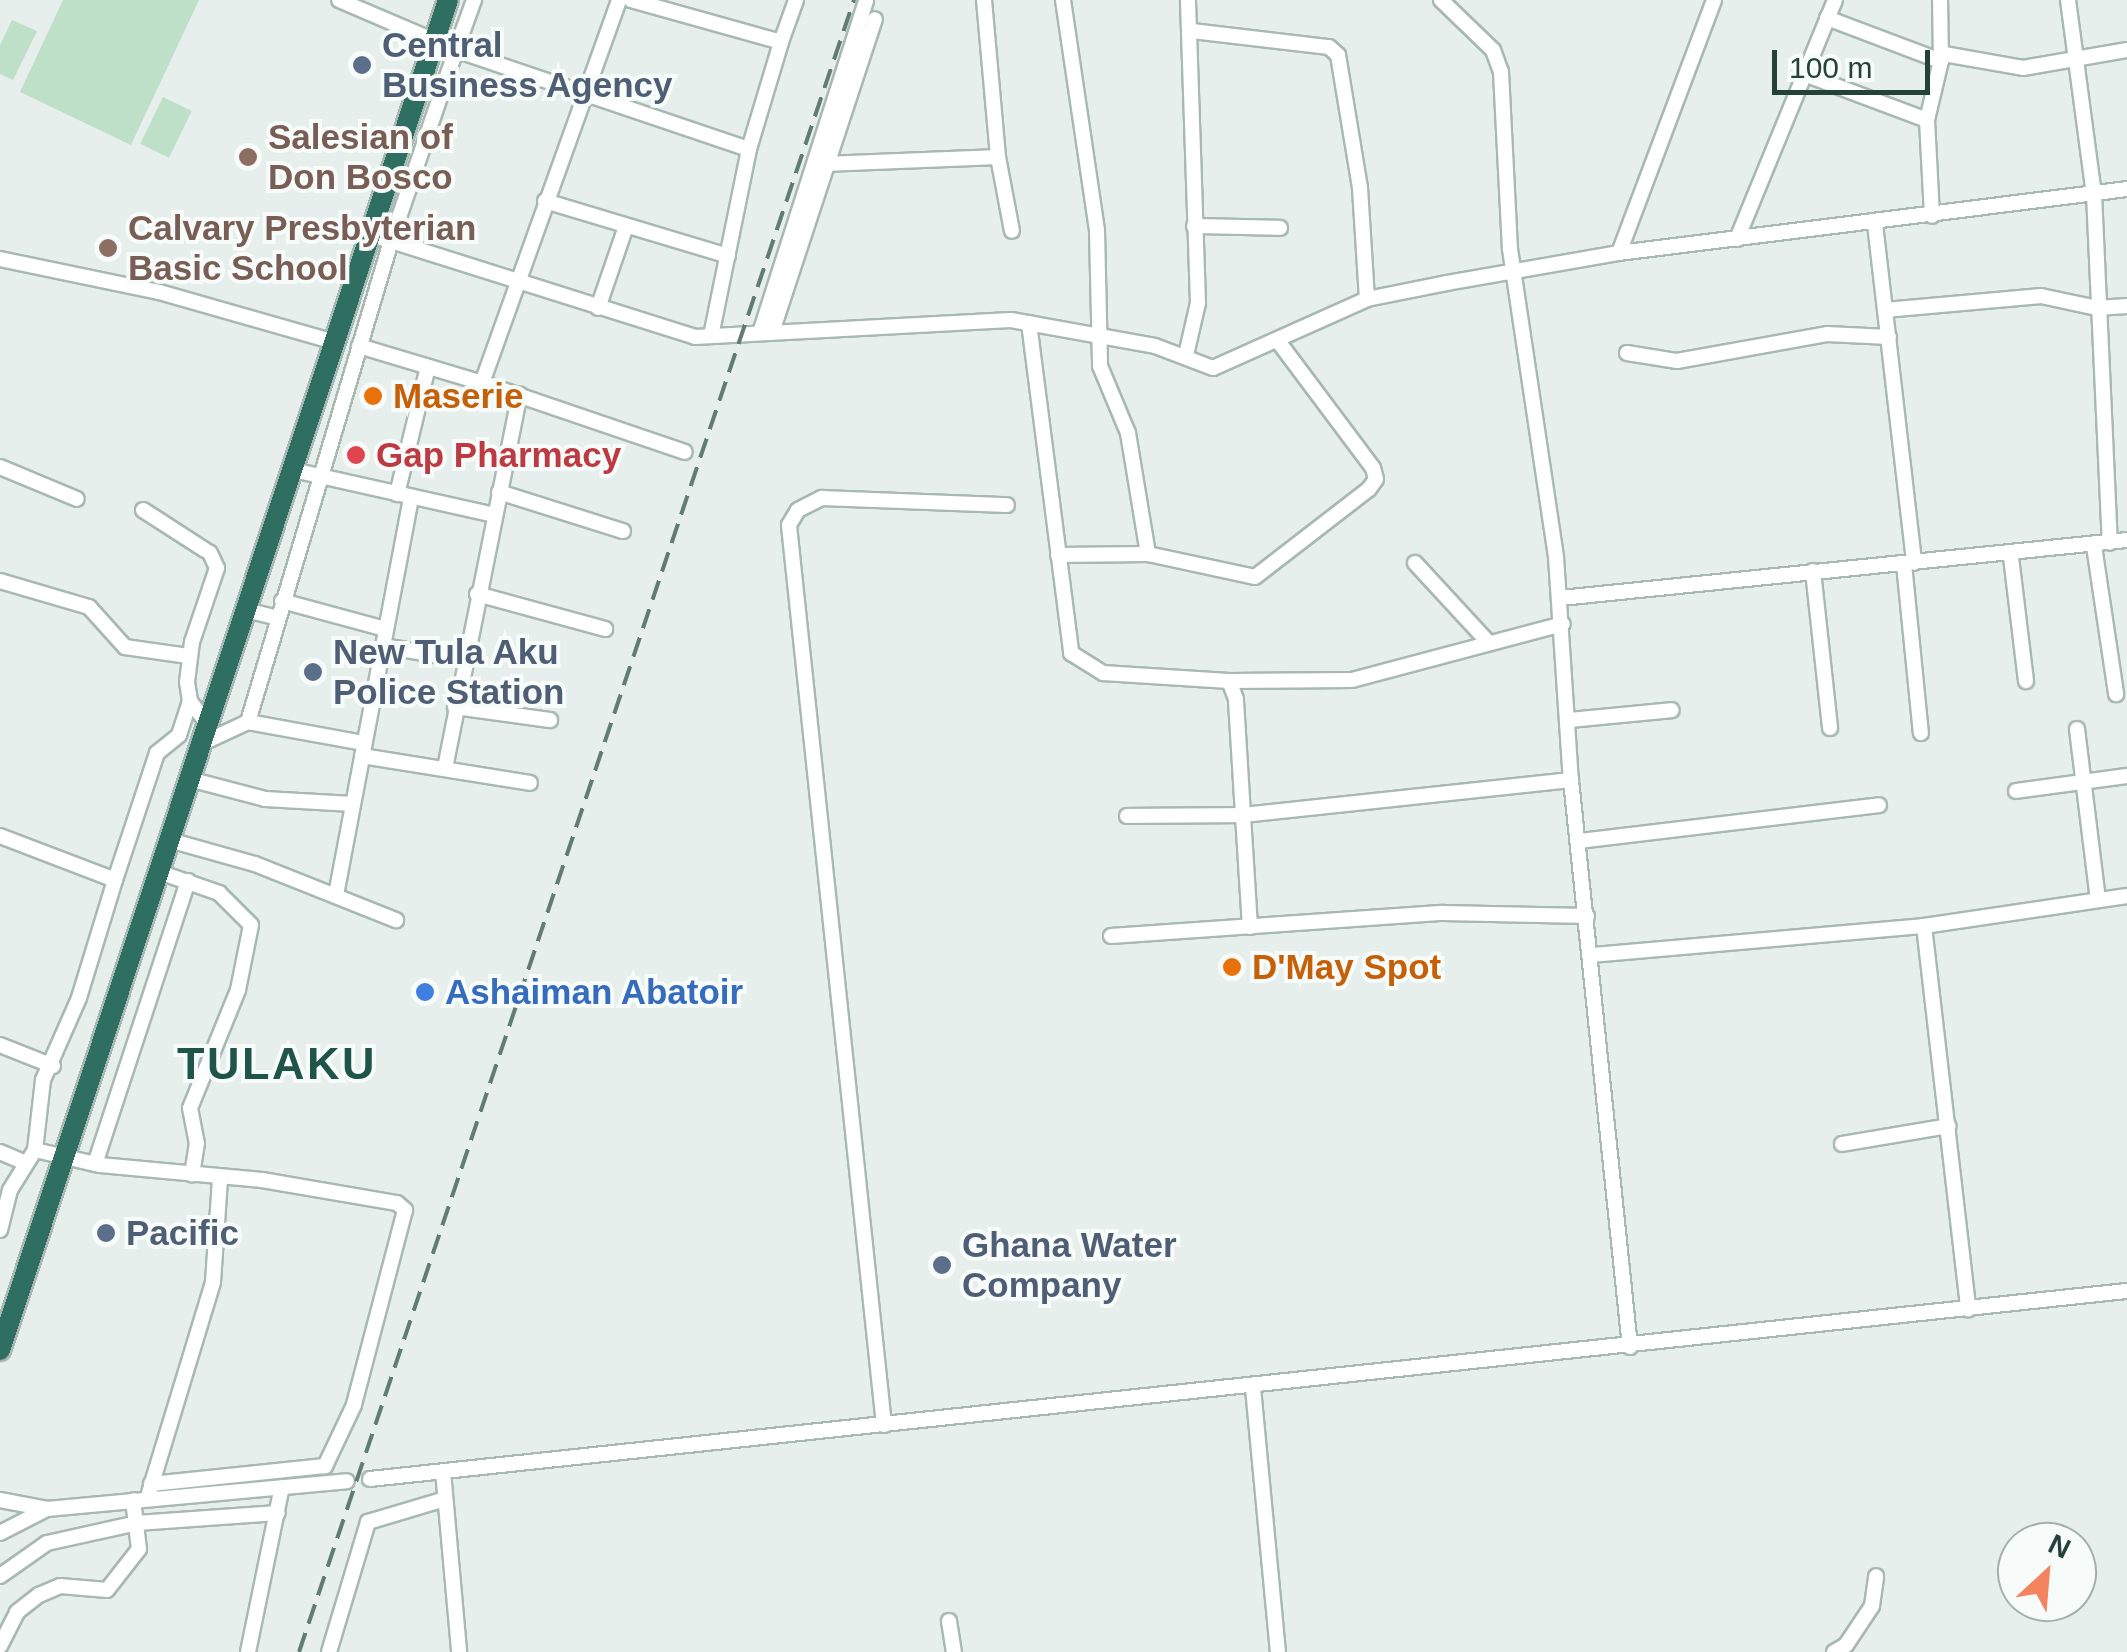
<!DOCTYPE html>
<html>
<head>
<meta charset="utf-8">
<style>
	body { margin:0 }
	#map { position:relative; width:2127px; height:1652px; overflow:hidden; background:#e6efeb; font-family:Arial,sans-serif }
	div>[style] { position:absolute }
	.green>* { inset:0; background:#bfe0c8; transform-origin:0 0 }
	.roads { filter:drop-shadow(2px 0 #a8b8b2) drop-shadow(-2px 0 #a8b8b2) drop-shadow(0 2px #a8b8b2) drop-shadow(0 -2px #a8b8b2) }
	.minor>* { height:14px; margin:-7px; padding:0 7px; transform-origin:7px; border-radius:7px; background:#fff }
	.highway>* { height:20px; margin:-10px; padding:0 10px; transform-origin:10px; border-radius:10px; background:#2f6f62 }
	.rail>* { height:4px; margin-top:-2px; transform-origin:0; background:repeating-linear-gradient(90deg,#5f7d75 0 20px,transparent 0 30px) }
	.dots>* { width:28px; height:28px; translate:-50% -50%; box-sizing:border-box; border:5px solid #f7fbf9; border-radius:50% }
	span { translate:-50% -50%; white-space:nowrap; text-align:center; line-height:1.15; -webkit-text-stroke:8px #f7fbf9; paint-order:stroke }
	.service-label { font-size:35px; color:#4e5e75; font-weight:700 }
	.left { translate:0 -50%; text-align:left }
	.education-label { font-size:35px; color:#785e54; font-weight:700 }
	.food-label { font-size:35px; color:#c56008; font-weight:700 }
	.health-label { font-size:35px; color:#be3a42; font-weight:700 }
	.shop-label { font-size:35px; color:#366cbe; font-weight:700 }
	.district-label { font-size:45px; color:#1f5548; font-weight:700; letter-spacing:2.5px }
	.north { position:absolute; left:1997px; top:1522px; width:100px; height:100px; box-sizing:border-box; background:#f7fbf9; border:2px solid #a3b1ad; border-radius:50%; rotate:26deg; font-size:28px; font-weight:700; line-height:40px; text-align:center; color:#24423a }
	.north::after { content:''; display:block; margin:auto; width:35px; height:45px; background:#f4845f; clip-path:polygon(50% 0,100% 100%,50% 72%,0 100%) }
	.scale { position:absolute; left:1772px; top:50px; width:158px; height:45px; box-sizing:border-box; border:5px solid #24423a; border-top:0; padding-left:12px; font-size:30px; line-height:35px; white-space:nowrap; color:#24423a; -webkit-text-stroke:8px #f7fbf9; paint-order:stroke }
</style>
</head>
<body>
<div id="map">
	<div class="green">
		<div style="clip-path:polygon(63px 0,199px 0,131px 145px,20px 92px)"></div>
		<div style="clip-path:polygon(12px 20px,37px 31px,13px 80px,0 74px,0 45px)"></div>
		<div style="left:163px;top:97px;width:32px;height:52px;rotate:26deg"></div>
	</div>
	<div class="roads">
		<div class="minor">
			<div style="left:474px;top:0;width:53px;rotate:109.8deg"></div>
			<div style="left:456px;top:50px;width:309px;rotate:18.7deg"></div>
			<div style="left:631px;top:0;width:156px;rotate:15.6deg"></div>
			<div style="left:781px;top:42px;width:45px;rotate:-70.3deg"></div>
			<div style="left:984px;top:0;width:158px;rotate:84.9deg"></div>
			<div style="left:998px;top:157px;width:75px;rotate:79.3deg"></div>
			<div style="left:1063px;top:0;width:233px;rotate:81.6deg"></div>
			<div style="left:1097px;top:231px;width:135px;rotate:88.7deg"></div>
			<div style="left:1100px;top:366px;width:73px;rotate:67.3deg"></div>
			<div style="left:1128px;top:433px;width:123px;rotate:80.6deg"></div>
			<div style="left:1441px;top:0;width:72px;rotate:43.9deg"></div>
			<div style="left:1493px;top:50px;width:23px;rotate:70deg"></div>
			<div style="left:1501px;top:72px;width:177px;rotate:87.1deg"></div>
			<div style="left:1510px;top:249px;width:311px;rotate:81.5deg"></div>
			<div style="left:1556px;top:557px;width:224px;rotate:86.2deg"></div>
			<div style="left:1571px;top:780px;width:570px;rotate:84.06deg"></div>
			<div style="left:2068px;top:0;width:196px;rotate:82.4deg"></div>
			<div style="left:2094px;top:194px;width:349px;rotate:87.4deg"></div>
			<div style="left:1827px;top:18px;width:122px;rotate:20.7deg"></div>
			<div style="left:1941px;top:61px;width:61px;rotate:-90.9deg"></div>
			<div style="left:1192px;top:31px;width:138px;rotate:6.7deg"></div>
			<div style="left:1329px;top:47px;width:12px;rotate:42deg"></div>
			<div style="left:1338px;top:55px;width:135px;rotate:80.6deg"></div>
			<div style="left:1360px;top:188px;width:111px;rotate:86.4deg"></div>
			<div style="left:1944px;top:54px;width:80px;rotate:10deg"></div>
			<div style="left:2023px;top:68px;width:106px;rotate:-9.8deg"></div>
			<div style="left:1804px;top:74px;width:131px;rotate:20.5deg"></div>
			<div style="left:1927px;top:120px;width:96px;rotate:87deg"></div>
			<div style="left:1927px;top:120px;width:61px;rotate:-76.7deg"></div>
			<div style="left:825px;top:164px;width:173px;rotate:-2.3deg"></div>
			<div style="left:545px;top:201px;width:191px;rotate:16.7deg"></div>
			<div style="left:1875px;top:224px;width:341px;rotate:83.4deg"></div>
			<div style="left:1194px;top:226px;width:86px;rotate:1.3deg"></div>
			<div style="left:369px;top:234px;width:342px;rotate:17.5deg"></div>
			<div style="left:695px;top:337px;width:316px;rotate:-3.1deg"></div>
			<div style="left:1011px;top:320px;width:146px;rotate:10.2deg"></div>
			<div style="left:1155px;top:346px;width:62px;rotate:20.8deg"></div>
			<div style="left:1213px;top:368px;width:169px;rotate:-24.1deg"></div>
			<div style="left:1367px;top:299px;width:82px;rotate:-11.3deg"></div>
			<div style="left:1447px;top:283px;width:175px;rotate:-9.9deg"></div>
			<div style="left:1619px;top:253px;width:512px;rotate:-7.18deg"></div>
			<div style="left:1737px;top:239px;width:258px;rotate:-67.7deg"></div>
			<div style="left:1619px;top:253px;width:270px;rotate:-69.4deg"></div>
			<div style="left:0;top:259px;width:162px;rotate:11.7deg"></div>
			<div style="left:159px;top:292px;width:182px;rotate:15.9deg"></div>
			<div style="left:598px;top:308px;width:87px;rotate:-71.1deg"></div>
			<div style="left:1885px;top:310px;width:157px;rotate:-5.1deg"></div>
			<div style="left:2041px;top:296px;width:57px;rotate:12.1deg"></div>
			<div style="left:2097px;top:308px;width:30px;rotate:-4deg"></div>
			<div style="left:1029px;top:323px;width:333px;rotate:82.7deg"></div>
			<div style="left:1071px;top:653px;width:38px;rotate:32deg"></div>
			<div style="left:1103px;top:673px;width:126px;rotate:3.6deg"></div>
			<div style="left:773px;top:329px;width:326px;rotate:-71.8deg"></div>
			<div style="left:760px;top:333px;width:349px;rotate:-72.3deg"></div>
			<div style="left:711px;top:336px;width:191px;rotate:-78.5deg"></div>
			<div style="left:749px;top:149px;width:112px;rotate:-73.3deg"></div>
			<div style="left:359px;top:346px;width:128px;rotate:16.7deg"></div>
			<div style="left:482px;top:383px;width:407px;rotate:-70.3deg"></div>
			<div style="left:1627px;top:353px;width:51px;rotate:9.1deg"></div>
			<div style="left:1677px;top:361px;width:152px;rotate:-10.2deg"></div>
			<div style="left:1827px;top:334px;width:62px;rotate:2.8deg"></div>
			<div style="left:1186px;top:355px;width:53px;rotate:-77deg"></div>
			<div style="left:1198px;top:303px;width:303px;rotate:-91.9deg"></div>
			<div style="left:482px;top:383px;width:214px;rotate:18.8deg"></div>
			<div style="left:0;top:467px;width:83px;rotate:22.6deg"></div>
			<div style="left:293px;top:470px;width:206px;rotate:12.6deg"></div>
			<div style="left:499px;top:492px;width:130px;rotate:17.5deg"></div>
			<div style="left:397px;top:494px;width:131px;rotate:-76.3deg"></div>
			<div style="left:143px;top:510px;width:74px;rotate:32.8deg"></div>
			<div style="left:2094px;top:546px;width:150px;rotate:81.5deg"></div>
			<div style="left:1058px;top:555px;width:90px;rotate:-0.6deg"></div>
			<div style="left:1148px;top:554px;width:109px;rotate:12.1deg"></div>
			<div style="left:1255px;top:577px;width:144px;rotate:-37.7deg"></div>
			<div style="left:1369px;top:489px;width:12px;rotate:-55deg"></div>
			<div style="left:1376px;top:479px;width:11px;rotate:-105deg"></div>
			<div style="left:1373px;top:468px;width:159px;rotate:-126.8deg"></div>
			<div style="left:2011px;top:557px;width:125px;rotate:83.1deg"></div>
			<div style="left:1415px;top:563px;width:105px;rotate:47.3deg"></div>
			<div style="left:1904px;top:564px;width:170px;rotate:84.3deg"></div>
			<div style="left:1813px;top:571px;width:158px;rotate:83.8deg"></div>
			<div style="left:0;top:581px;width:93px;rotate:16.3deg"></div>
			<div style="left:89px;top:607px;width:54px;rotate:48deg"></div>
			<div style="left:125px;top:647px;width:64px;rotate:8.1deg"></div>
			<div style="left:477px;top:594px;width:133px;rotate:15.3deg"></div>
			<div style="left:1561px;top:598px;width:569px;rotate:-5.85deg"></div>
			<div style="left:282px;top:601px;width:107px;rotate:15.2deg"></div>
			<div style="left:246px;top:610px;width:32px;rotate:14deg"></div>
			<div style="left:383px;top:646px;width:83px;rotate:9.7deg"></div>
			<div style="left:455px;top:707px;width:96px;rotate:7.8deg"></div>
			<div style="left:1569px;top:720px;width:103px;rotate:-5.5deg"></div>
			<div style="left:248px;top:722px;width:502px;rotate:-73.44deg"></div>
			<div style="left:391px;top:241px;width:202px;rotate:-71.2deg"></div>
			<div style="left:456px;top:50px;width:127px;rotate:-156.9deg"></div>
			<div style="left:207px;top:723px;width:28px;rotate:-128deg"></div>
			<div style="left:190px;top:701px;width:19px;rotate:-99deg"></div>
			<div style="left:187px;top:682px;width:40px;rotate:-82.9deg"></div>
			<div style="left:192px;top:642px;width:78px;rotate:-71.3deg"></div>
			<div style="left:217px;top:568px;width:17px;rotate:-115deg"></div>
			<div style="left:2077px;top:729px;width:171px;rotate:83deg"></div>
			<div style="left:205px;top:742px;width:47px;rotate:-24.9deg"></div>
			<div style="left:248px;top:722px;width:118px;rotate:10.3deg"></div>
			<div style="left:362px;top:756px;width:170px;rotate:9.1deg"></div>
			<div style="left:445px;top:768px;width:381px;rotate:-78.7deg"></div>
			<div style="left:189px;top:779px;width:79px;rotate:14.7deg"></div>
			<div style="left:265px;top:799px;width:88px;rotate:3.3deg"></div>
			<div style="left:2016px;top:791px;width:112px;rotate:-7.7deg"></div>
			<div style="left:1127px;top:816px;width:116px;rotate:-0.5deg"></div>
			<div style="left:1243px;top:815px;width:116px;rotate:-93.5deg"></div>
			<div style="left:1236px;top:699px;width:19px;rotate:-111deg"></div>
			<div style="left:1229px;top:681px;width:123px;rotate:-0.5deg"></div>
			<div style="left:1352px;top:680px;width:218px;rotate:-14.9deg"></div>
			<div style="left:0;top:836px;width:123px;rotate:20.9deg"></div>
			<div style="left:115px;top:880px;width:123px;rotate:107deg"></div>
			<div style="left:79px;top:998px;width:90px;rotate:113.7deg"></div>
			<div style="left:43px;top:1080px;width:70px;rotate:96.5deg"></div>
			<div style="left:35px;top:1150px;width:67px;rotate:13deg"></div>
			<div style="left:100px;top:1165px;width:163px;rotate:5.3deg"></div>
			<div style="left:262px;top:1180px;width:137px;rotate:9.7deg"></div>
			<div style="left:397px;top:1203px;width:11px;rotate:41deg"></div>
			<div style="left:405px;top:1210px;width:202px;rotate:104.7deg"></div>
			<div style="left:354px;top:1405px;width:68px;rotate:115.4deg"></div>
			<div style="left:325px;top:1466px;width:175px;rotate:174.1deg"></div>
			<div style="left:169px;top:840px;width:89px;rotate:15.6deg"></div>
			<div style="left:255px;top:864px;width:152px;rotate:21.7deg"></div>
			<div style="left:1579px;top:841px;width:302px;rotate:-6.8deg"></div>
			<div style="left:159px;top:872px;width:64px;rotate:19.3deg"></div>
			<div style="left:219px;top:893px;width:45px;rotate:45deg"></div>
			<div style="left:251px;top:925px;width:66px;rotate:101.3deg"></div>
			<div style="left:238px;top:990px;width:127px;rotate:112.1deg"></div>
			<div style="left:190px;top:1108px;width:36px;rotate:79deg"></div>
			<div style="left:197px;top:1143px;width:32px;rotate:99deg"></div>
			<div style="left:115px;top:880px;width:134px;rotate:-71.7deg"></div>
			<div style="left:157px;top:753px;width:28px;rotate:-39deg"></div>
			<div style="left:179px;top:735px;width:36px;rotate:-72deg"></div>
			<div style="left:336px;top:895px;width:405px;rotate:-79.3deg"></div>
			<div style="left:1924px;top:926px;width:386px;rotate:83.4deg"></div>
			<div style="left:1250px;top:927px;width:112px;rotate:-93.6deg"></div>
			<div style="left:1243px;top:815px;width:330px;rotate:-6.1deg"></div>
			<div style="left:1111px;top:936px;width:333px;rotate:-4deg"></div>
			<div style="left:1443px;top:913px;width:144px;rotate:1.2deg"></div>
			<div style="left:1592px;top:955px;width:333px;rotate:-5deg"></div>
			<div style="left:1924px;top:926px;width:205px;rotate:-8.4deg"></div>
			<div style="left:0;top:1045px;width:57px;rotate:21.6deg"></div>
			<div style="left:1842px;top:1144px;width:108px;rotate:-9.6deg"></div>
			<div style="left:0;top:1152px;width:28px;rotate:23deg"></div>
			<div style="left:95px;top:1164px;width:298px;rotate:-71.8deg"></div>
			<div style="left:0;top:1230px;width:41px;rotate:-76deg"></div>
			<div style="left:10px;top:1190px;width:47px;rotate:-58deg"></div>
			<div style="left:1253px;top:1388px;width:265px;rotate:84.6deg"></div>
			<div style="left:884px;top:1425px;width:905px;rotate:-96.03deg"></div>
			<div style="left:789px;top:525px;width:17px;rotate:-59deg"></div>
			<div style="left:798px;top:510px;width:27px;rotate:-27deg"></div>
			<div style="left:822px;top:498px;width:185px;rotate:2.2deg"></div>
			<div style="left:443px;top:1471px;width:182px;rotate:84.9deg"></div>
			<div style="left:370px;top:1479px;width:1767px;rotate:-6.11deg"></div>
			<div style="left:149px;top:1493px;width:220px;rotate:-73.1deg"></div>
			<div style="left:213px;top:1282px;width:104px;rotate:-86.1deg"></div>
			<div style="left:0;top:1500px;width:48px;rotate:10.8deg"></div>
			<div style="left:47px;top:1509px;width:301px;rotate:-5.3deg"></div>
			<div style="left:0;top:1533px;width:53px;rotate:-27.1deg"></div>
			<div style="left:0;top:1576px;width:57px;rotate:-35.1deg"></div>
			<div style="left:47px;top:1543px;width:92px;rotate:-12.5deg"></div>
			<div style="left:137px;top:1523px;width:141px;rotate:-4.1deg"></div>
			<div style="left:949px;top:1621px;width:31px;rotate:81deg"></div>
			<div style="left:0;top:1646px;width:38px;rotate:-63deg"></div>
			<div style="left:17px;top:1612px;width:28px;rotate:-38deg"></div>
			<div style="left:39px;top:1595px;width:23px;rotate:-23deg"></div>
			<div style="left:60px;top:1586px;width:47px;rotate:4.9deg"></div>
			<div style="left:107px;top:1590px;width:52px;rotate:-52deg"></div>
			<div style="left:139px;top:1549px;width:49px;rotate:-97deg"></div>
			<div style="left:248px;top:1652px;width:168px;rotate:-78.4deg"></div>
			<div style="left:329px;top:1652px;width:136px;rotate:-73.3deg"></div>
			<div style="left:368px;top:1522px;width:80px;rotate:-16.6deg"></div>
			<div style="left:1834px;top:1652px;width:14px;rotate:-30deg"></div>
			<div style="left:1846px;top:1645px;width:47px;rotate:-56.3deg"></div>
			<div style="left:1872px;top:1606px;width:30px;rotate:-82deg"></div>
		</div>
		<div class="highway">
			<div style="left:0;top:1350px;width:1422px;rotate:-71.64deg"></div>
		</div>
	</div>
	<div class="rail">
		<div style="left:299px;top:1652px;width:1743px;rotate:-71.43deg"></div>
	</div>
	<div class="dots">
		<div style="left:362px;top:65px;background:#5c6f8a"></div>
		<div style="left:248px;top:157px;background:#8d6e63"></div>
		<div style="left:108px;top:248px;background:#8d6e63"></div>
		<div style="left:373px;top:396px;background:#e8710a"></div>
		<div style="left:356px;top:455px;background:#e0444e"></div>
		<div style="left:313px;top:672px;background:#5c6f8a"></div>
		<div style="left:1232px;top:967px;background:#e8710a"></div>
		<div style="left:425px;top:992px;background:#3f7fe0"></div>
		<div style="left:106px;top:1233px;background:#5c6f8a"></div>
		<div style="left:942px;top:1265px;background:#5c6f8a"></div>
	</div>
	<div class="service-label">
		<span class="left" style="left:382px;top:65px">Central<br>Business Agency</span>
		<span class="left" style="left:333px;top:672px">New Tula Aku<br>Police Station</span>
		<span class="left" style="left:126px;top:1233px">Pacific</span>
		<span class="left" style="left:962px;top:1265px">Ghana Water<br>Company</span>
	</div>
	<div class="education-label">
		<span class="left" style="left:268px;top:157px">Salesian of<br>Don Bosco</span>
		<span class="left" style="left:128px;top:248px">Calvary Presbyterian<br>Basic School</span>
	</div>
	<div class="food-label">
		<span class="left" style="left:393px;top:396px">Maserie</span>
		<span class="left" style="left:1252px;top:967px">D'May Spot</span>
	</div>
	<div class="health-label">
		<span class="left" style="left:376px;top:455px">Gap Pharmacy</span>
	</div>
	<div class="shop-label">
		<span class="left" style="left:445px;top:992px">Ashaiman Abatoir</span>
	</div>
	<div class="district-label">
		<span style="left:277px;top:1064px">TULAKU</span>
	</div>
	<div class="north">N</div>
	<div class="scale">100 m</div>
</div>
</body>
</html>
